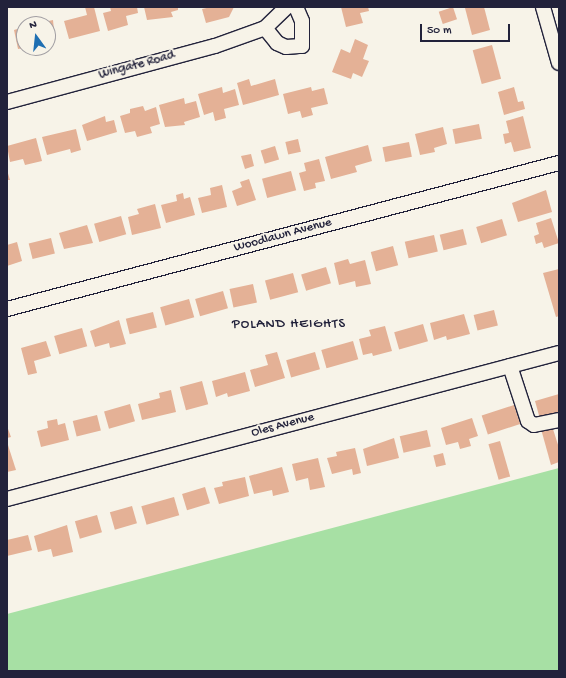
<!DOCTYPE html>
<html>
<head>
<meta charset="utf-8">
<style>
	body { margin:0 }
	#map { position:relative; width:566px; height:678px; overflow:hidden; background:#f7f3e8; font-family:"Gochi Hand",sans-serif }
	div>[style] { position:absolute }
	.green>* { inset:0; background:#a7e0a4 }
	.building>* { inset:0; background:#e4b196; transform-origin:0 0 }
	.roads { filter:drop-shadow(1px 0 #22223b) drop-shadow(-1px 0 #22223b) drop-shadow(0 1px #22223b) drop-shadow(0 -1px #22223b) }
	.minor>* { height:14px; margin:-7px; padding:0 7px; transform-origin:7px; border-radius:7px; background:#f7f3e8 }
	span { translate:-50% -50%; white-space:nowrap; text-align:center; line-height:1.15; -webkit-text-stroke:3.5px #f7f3e8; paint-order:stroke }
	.street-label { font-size:13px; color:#22223b }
	.neighbourhood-label { font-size:14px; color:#22223b; letter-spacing:1px }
	.frame { position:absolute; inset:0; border:8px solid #22223b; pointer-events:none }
	.north { position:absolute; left:16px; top:16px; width:40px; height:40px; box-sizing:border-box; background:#f7f3e8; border:1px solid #a29fa3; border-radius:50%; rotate:345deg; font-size:11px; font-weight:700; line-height:16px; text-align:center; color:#22223b }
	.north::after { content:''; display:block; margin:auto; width:14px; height:18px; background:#1f6fb2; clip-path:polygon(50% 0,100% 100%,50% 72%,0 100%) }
	.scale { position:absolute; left:420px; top:24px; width:90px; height:18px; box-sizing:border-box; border:2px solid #22223b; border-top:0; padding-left:5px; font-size:12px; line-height:14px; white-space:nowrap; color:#22223b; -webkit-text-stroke:3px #f7f3e8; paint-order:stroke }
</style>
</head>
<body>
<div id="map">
	<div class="green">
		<div style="clip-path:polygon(559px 468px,559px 671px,7px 671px,7px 614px)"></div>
	</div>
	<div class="building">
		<div style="clip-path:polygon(85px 7px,94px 7px,100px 31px,69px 39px,64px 21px,87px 15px)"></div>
		<div style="clip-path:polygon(110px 7px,137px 7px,138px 13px,126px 16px,128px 25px,108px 31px,103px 13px,111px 11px)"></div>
		<div style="clip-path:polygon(144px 7px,178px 7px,178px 10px,171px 12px,173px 17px,147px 20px)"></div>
		<div style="clip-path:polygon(211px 7px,234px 7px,229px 17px,206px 23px,202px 9px)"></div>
		<div style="clip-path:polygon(341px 7px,368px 7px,369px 11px,360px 13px,363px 23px,346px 27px)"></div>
		<div style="left:453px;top:7px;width:13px;height:15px;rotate:72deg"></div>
		<div style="clip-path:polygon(484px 7px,490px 30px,472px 35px,465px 8px)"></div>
		<div style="clip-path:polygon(53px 20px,55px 40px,48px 42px,48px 24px,40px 23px)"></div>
		<div style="clip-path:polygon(24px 27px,24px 48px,18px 49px,14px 30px)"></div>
		<div style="clip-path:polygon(355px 39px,368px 45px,363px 59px,369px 61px,362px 77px,353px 73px,351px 79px,332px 72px,341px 49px,350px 53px)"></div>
		<div style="left:492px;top:45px;width:35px;height:20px;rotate:75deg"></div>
		<div style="clip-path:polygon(249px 79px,251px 86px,275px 79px,279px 95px,243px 105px,237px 83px)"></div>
		<div style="clip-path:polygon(222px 87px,223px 93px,235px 89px,239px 105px,224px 109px,226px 118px,215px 121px,213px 112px,204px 115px,198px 94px)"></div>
		<div style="clip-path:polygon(311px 87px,312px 91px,324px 88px,328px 104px,311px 108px,313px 115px,302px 118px,300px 111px,288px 114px,283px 94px)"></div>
		<div style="clip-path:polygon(514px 87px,518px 102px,523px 101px,525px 109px,504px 115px,498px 92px)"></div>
		<div style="clip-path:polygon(184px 98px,185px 104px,196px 101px,200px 117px,184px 122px,185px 125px,165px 127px,159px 105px)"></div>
		<div style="clip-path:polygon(143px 106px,145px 111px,156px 107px,160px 124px,150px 127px,152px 133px,137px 137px,135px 131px,125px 133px,120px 116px,130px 113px,130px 109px)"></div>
		<div style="clip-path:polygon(105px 116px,106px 122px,114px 120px,117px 132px,87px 141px,82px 125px)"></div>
		<div style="clip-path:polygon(523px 116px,531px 148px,514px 152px,511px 142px,505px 144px,503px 134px,509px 133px,506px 121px)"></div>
		<div style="left:479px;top:124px;width:15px;height:27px;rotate:79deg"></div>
		<div style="clip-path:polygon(443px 127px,447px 144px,434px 148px,435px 152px,420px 155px,415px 134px)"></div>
		<div style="clip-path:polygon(76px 129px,81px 150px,71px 153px,70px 149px,47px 155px,42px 137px)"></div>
		<div style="clip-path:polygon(36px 138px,42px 161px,25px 165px,23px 159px,10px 162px,7px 146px)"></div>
		<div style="left:298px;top:139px;width:13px;height:13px;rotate:77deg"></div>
		<div style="left:409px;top:142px;width:15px;height:27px;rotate:79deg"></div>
		<div style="clip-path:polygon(368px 145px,372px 161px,355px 166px,357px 172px,331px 179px,325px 157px)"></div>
		<div style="left:275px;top:146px;width:14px;height:15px;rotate:73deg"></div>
		<div style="clip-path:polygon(251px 154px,254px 166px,245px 169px,241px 156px)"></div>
		<div style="clip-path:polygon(319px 159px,325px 181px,315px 183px,316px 188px,304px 191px,299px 173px,306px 171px,304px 163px)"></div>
		<div style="clip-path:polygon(7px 170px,10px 180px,7px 180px)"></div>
		<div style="left:291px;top:171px;width:20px;height:30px;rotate:75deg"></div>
		<div style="clip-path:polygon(249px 179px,256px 200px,237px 206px,232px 191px,242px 187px,240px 182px)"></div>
		<div style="clip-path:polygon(222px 185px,227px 207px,202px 213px,198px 198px,211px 195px,210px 188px)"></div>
		<div style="clip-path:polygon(546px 190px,552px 212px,518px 222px,512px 203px)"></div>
		<div style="clip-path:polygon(183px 193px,184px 199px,190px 197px,195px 215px,166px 223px,161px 205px,177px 201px,176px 195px)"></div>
		<div style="clip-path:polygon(155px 204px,161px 228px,132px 235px,128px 217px,139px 214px,137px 209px)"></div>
		<div style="left:121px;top:216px;width:19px;height:28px;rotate:74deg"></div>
		<div style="clip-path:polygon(551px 218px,559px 243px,544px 248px,542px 242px,536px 244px,534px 236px,539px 234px,536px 223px)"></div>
		<div style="left:502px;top:219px;width:17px;height:27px;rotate:73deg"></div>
		<div style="clip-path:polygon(87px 225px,93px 243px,64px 249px,59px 233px)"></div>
		<div style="left:463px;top:229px;width:16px;height:24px;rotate:76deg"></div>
		<div style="left:434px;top:235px;width:17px;height:30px;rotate:77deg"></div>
		<div style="left:51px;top:238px;width:16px;height:23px;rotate:76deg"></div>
		<div style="clip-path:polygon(17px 242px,22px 261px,7px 266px,7px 245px)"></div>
		<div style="left:393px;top:246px;width:20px;height:23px;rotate:75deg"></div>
		<div style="clip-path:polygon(348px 259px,350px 264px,365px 260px,371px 284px,356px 287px,355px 281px,339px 285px,334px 263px)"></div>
		<div style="left:326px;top:267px;width:17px;height:26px;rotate:73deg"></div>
		<div style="clip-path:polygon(559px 269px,559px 316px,556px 317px,543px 273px)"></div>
		<div style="left:293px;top:273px;width:20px;height:29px;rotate:75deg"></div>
		<div style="left:253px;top:284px;width:19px;height:24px;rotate:78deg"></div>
		<div style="left:223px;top:291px;width:18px;height:29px;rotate:74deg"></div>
		<div style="left:189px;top:299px;width:19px;height:30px;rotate:74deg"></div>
		<div style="left:494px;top:310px;width:16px;height:21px;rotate:76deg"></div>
		<div style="left:153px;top:312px;width:16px;height:28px;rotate:76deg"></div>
		<div style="clip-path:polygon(464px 314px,470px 334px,447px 340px,446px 336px,434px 340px,430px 323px)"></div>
		<div style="clip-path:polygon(119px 320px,126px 344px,110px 348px,109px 343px,95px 347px,90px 331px)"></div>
		<div style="left:423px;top:324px;width:18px;height:30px;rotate:74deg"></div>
		<div style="clip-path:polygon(385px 326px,392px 351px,373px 356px,372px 353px,363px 355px,359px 339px,371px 336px,369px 330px)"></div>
		<div style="left:82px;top:328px;width:19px;height:29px;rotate:74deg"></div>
		<div style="clip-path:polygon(46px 341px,51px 356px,34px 361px,37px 373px,28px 375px,21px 348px)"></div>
		<div style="left:353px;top:341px;width:19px;height:33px;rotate:74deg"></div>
		<div style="clip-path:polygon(277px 352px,285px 378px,255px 387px,250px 370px,268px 365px,265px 355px)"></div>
		<div style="left:315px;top:352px;width:18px;height:30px;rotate:74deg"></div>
		<div style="clip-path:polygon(245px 372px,250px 391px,228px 397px,227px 393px,216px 397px,212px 381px)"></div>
		<div style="left:202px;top:381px;width:24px;height:23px;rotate:75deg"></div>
		<div style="clip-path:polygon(171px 390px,176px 412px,142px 420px,138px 404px,160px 398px,159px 393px)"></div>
		<div style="clip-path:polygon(559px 394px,559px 414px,540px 419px,535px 401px)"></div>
		<div style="left:130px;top:404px;width:18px;height:27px;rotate:74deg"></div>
		<div style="left:514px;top:405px;width:20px;height:34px;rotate:72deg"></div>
		<div style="left:97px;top:415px;width:16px;height:25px;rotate:76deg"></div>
		<div style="clip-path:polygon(472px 418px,478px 436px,469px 439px,471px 446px,460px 449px,458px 442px,446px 445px,441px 428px)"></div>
		<div style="clip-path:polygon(57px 419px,58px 425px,65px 423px,69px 440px,41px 447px,37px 431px,48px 428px,47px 421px)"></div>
		<div style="clip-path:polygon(7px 426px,11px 437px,7px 438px)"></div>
		<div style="clip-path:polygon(552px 426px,559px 448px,559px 462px,551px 465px,541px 429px)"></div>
		<div style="left:427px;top:430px;width:17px;height:28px;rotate:77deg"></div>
		<div style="clip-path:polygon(394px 438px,399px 458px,367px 466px,363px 449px)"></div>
		<div style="left:500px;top:441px;width:37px;height:12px;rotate:74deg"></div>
		<div style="clip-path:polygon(7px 442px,16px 470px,7px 472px)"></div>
		<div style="clip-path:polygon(355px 448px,361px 473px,353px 475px,352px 469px,332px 474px,327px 458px,337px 456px,336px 452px)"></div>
		<div style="left:443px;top:453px;width:12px;height:10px;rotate:76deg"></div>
		<div style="clip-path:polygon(318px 458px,325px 487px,310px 490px,308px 478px,296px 481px,292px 464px)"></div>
		<div style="clip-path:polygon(282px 467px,289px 492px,273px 496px,272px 490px,254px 494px,249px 476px)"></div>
		<div style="clip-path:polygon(245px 477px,249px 496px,219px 504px,214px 488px,223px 486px,222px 482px)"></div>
		<div style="left:205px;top:487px;width:17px;height:24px;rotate:73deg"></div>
		<div style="left:174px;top:497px;width:19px;height:34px;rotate:74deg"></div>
		<div style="left:132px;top:506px;width:18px;height:23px;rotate:74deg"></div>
		<div style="left:97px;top:515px;width:18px;height:23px;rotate:74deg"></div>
		<div style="clip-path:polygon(67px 525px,73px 552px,53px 557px,51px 549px,38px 552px,34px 536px)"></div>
		<div style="clip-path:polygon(28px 535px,32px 550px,7px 556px,7px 540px)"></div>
	</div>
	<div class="roads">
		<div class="minor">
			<div style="left:543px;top:7px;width:58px;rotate:74.1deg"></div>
			<div style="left:265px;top:28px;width:19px;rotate:51deg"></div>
			<div style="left:277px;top:43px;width:10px;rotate:24deg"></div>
			<div style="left:286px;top:47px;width:16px;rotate:-4deg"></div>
			<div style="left:302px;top:46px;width:25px;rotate:-90deg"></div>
			<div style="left:302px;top:21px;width:15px;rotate:-113deg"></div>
			<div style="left:7px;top:102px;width:215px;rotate:-15.1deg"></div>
			<div style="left:215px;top:46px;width:53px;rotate:-19.8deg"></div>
			<div style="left:265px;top:28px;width:30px;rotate:-44deg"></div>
			<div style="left:7px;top:309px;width:571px;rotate:-14.82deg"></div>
			<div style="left:510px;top:366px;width:58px;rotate:71.9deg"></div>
			<div style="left:528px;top:421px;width:7px;rotate:34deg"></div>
			<div style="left:534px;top:425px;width:25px;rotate:-11deg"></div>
			<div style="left:7px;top:499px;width:571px;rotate:-14.82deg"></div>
		</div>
	</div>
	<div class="street-label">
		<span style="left:137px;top:66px;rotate:-15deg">Wingate Road</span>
		<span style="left:283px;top:236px;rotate:-15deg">Woodlawn Avenue</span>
		<span style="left:283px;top:426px;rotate:-15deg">Oles Avenue</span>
	</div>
	<div class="neighbourhood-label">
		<span style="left:289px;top:325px">POLAND HEIGHTS</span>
	</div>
	<div class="frame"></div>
	<div class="north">N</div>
	<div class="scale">50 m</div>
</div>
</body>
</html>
